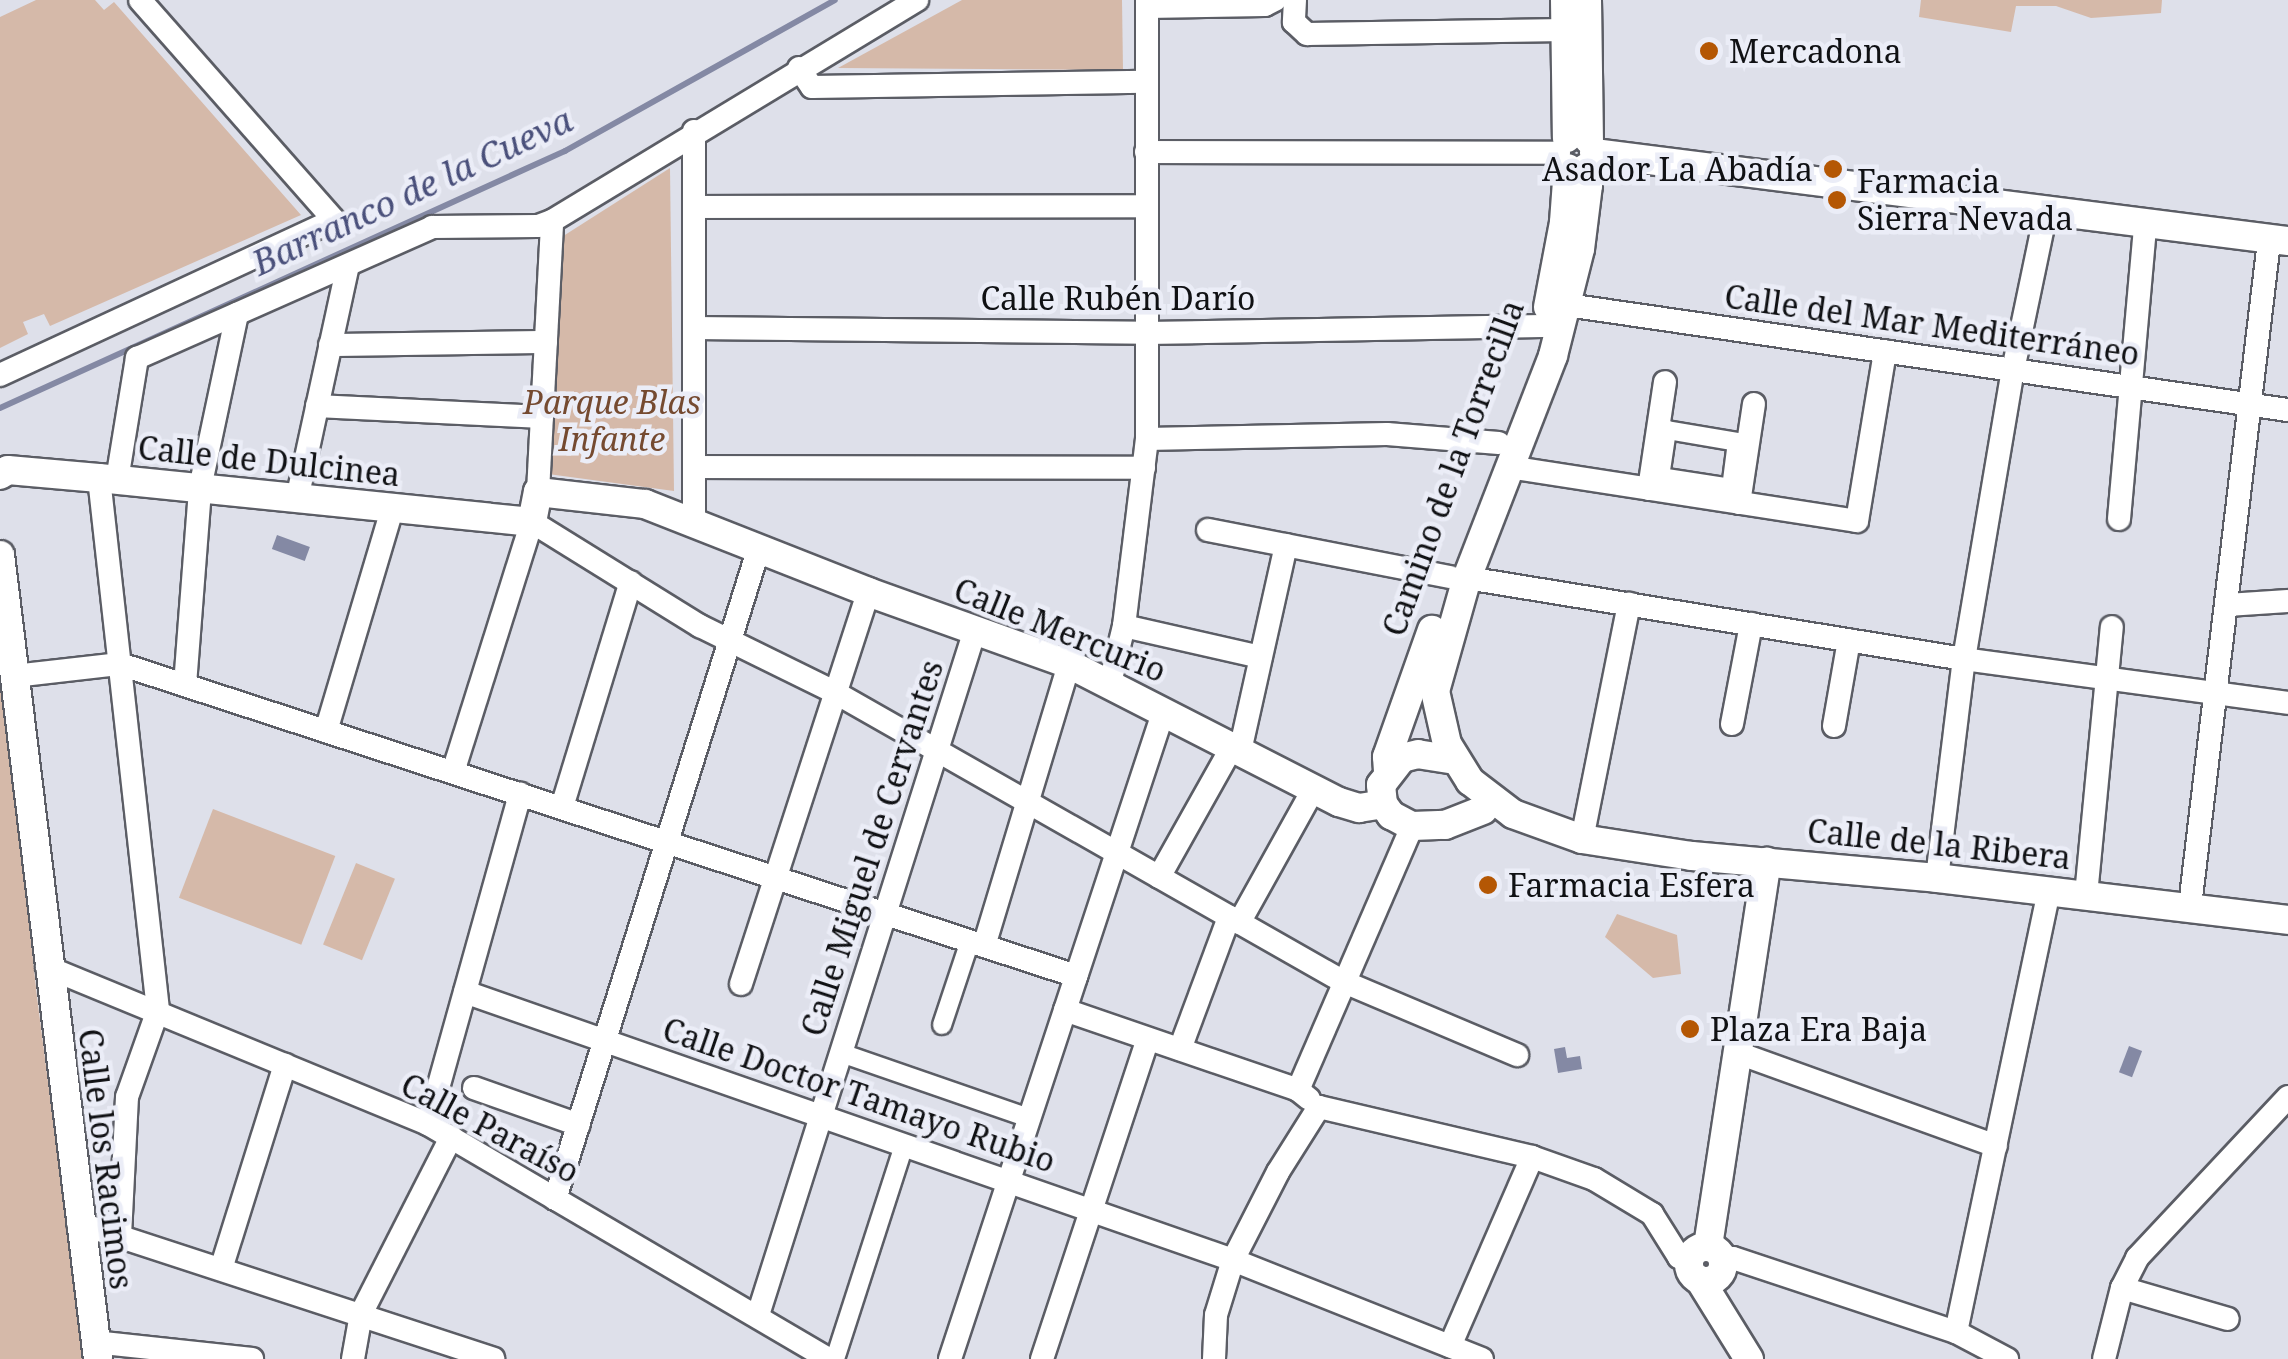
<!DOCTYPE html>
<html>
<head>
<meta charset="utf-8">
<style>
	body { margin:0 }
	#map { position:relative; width:2288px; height:1359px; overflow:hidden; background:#dee0ea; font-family:"Noto Serif",serif }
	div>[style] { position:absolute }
	.green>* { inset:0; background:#d5b9a9; transform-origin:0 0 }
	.water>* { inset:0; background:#8489a4; transform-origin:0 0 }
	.stream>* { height:6px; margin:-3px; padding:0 3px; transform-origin:3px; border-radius:3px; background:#8489a4 }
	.roads { filter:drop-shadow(2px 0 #5b5d65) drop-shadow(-2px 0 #5b5d65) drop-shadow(0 2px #5b5d65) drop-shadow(0 -2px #5b5d65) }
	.pedestrian>* { height:18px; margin:-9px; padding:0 9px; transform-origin:9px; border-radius:9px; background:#fff }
	.minor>* { height:22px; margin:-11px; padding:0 11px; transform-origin:11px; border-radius:11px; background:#fff }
	.tertiary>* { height:28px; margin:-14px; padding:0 14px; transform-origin:14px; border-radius:14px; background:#fff }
	.tertiary>.ring { margin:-14px; padding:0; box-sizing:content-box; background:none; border:28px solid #fff; border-radius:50% }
	.dots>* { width:28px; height:28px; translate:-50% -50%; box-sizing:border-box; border:5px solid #ebedf7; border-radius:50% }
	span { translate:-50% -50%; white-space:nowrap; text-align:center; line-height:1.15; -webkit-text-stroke:9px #ebedf7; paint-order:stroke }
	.poi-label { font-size:32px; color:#101114 }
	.left { translate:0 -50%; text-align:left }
	.right { translate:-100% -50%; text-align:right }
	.street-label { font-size:32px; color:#101114 }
	.park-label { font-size:32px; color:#754a30; font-style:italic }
	.water-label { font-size:35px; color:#4a507b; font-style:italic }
</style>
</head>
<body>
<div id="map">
	<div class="green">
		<div style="clip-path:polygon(36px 0,95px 0,104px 10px,114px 2px,301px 215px,50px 326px,44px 314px,23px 322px,28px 334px,0 348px,0 17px)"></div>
		<div style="clip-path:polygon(962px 0,1122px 0,1123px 70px,838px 68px)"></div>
		<div style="clip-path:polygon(1921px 0,2162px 0,2161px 13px,2091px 18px,2056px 6px,2016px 6px,2011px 32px,1919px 17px)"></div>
		<div style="clip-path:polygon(670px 168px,674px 491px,548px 474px,557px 240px)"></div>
		<div style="clip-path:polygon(0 654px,37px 997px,84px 1359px,0 1359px)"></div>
		<div style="left:213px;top:809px;width:131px;height:95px;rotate:21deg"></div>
		<div style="left:356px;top:863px;width:42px;height:88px;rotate:22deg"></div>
		<div style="clip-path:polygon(1617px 914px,1677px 935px,1681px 974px,1653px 978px,1605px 937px)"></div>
	</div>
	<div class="water">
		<div style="left:277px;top:535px;width:35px;height:15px;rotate:20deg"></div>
		<div style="left:2129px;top:1046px;width:14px;height:28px;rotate:21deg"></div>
		<div style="clip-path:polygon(1565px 1047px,1567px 1058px,1580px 1056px,1582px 1069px,1558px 1073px,1554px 1049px)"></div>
	</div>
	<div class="stream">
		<div style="left:0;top:408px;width:621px;rotate:-24.46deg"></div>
		<div style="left:565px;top:151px;width:309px;rotate:-29.2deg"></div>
	</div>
	<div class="roads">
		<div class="pedestrian">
			<div style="left:1667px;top:430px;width:71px;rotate:9.7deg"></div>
			<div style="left:1737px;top:442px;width:46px;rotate:97.4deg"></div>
			<div style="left:1731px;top:488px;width:72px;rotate:-171.2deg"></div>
			<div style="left:1660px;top:477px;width:48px;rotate:-81.5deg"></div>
			<div style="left:942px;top:1025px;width:89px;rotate:-71.6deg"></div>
			<div style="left:841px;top:1053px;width:199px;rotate:19.1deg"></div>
			<div style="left:835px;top:1359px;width:225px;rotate:-72.1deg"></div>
		</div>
		<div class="minor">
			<div style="left:1295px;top:0;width:22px;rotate:93deg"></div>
			<div style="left:1294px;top:22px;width:18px;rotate:43deg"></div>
			<div style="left:1307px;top:34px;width:258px;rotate:-0.9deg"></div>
			<div style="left:1147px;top:7px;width:118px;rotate:-1deg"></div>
			<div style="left:1265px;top:5px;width:11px;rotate:-27deg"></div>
			<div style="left:799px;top:68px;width:23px;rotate:56deg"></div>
			<div style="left:812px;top:87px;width:332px;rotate:-0.9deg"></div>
			<div style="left:694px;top:131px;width:393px;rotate:90deg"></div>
			<div style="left:1146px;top:152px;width:413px;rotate:0.1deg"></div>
			<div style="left:694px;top:207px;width:451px;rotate:-0.1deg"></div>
			<div style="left:1567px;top:305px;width:729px;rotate:8.29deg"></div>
			<div style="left:694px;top:328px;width:452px;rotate:0.6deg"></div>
			<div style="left:1146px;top:333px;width:397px;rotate:-1deg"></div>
			<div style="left:330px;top:345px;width:216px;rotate:-0.8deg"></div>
			<div style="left:0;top:375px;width:368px;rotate:-24.9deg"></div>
			<div style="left:334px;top:220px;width:293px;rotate:-131.4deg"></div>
			<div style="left:317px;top:406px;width:225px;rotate:2.8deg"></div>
			<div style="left:1147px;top:439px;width:240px;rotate:-1.2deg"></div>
			<div style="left:1387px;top:434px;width:112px;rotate:4.6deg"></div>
			<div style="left:694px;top:467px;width:450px;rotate:0.1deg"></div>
			<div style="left:1509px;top:467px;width:352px;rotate:8.8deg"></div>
			<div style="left:1857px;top:521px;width:172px;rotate:-80.6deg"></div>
			<div style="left:99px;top:478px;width:535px;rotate:83.67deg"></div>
			<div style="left:158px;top:1010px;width:92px;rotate:109.6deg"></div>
			<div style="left:127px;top:1097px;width:139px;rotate:92.9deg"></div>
			<div style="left:117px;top:480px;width:124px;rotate:-80.7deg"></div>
			<div style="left:137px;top:358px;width:323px;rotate:-23.9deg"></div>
			<div style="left:432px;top:227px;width:106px;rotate:-0.5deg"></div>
			<div style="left:538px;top:226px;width:15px;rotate:-20deg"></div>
			<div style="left:552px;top:221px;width:427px;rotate:-31.2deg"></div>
			<div style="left:1649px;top:489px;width:108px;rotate:-81.5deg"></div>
			<div style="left:538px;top:492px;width:271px;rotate:-87deg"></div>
			<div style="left:297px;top:499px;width:239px;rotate:-77.7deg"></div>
			<div style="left:1739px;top:503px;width:100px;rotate:-81.4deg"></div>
			<div style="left:2119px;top:519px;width:295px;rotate:-84.9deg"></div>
			<div style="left:1208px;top:530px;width:247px;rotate:11deg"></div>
			<div style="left:1467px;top:578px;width:504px;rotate:9.26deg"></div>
			<div style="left:1964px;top:659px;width:327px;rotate:7.7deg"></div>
			<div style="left:2227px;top:605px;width:61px;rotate:-3.8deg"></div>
			<div style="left:1124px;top:626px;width:140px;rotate:12.8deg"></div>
			<div style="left:14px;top:676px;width:107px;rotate:-6.5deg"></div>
			<div style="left:120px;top:664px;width:1006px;rotate:18.07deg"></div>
			<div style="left:1110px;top:683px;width:59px;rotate:-76.2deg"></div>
			<div style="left:1124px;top:626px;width:188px;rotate:-83deg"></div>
			<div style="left:1147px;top:439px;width:439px;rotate:-90deg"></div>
			<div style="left:185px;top:685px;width:198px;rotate:-85.6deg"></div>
			<div style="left:200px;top:488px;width:178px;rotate:-78deg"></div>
			<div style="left:1732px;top:724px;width:102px;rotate:-79.2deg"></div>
			<div style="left:1834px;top:726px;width:87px;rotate:-80.1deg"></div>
			<div style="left:326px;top:731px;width:232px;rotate:-73.4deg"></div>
			<div style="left:1240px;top:751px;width:211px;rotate:-77.4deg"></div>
			<div style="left:453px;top:772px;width:262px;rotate:-72.5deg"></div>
			<div style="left:532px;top:522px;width:198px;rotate:31.8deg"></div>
			<div style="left:700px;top:626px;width:152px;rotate:26.2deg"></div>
			<div style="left:836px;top:693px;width:584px;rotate:29.64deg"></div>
			<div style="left:1344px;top:982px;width:188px;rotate:22.9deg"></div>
			<div style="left:562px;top:807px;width:235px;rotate:-73deg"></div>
			<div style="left:1582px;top:839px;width:240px;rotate:-78.7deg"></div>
			<div style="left:1159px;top:877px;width:149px;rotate:-60.7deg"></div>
			<div style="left:1937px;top:878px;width:221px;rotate:-83deg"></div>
			<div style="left:1964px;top:659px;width:293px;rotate:-80.4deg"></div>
			<div style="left:2013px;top:370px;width:161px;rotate:-78.2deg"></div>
			<div style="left:2086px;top:895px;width:269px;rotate:-84.5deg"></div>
			<div style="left:2190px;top:906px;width:669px;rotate:-83.22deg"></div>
			<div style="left:1239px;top:923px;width:154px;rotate:-60.9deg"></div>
			<div style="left:984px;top:946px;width:295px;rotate:-73.2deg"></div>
			<div style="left:47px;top:967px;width:412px;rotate:22.4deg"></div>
			<div style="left:428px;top:1124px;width:465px;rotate:30.4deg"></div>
			<div style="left:741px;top:984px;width:412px;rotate:-72deg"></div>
			<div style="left:465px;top:992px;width:813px;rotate:19.24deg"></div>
			<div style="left:1233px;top:1260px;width:268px;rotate:21.7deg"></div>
			<div style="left:1065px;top:1010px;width:246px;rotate:18.9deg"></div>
			<div style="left:1298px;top:1090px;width:14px;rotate:39deg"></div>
			<div style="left:1180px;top:1049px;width:141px;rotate:-69.6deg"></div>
			<div style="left:1738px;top:1053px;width:274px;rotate:19.8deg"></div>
			<div style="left:474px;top:1088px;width:111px;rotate:19.4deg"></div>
			<div style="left:1298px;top:1090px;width:288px;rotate:-66.6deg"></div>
			<div style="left:428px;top:1124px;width:343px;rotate:-74.4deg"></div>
			<div style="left:555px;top:1199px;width:679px;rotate:-72.61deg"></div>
			<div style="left:78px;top:1223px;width:437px;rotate:18.1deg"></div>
			<div style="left:1723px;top:1260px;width:10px;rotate:-11deg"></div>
			<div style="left:1733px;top:1258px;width:235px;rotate:18.4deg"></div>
			<div style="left:1956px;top:1332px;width:58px;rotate:27.9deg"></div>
			<div style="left:221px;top:1269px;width:214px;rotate:-72.6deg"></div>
			<div style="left:2122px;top:1288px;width:110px;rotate:16.3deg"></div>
			<div style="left:758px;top:1315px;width:719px;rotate:-72.42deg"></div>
			<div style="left:1956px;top:1332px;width:452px;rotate:-78.1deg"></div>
			<div style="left:94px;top:1342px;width:159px;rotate:6.1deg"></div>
			<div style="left:1450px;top:1346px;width:206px;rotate:-66.5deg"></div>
			<div style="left:353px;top:1359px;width:46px;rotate:-79.9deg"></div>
			<div style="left:361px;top:1314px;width:199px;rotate:-63deg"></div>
			<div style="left:950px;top:1359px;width:683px;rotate:-71.75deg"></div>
			<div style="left:1042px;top:1359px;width:337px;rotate:-71.7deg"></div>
			<div style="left:1214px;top:1359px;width:44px;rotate:-87.4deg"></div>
			<div style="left:1216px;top:1315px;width:58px;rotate:-72.8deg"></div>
			<div style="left:1233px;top:1260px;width:99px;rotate:-62.9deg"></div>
			<div style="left:1278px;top:1172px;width:77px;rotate:-57.8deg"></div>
			<div style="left:1319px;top:1107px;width:219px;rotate:13.2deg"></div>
			<div style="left:1532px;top:1157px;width:66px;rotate:19.5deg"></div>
			<div style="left:1594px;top:1179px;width:68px;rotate:31.1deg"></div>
			<div style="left:1652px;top:1214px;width:51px;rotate:57.9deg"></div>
			<div style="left:1679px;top:1257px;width:11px;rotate:27deg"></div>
			<div style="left:2104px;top:1359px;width:73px;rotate:-75.8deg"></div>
			<div style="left:2122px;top:1288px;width:34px;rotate:-63deg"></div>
			<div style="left:2137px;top:1258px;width:221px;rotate:-46.8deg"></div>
		</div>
		<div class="tertiary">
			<div style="left:1565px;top:0;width:138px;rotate:89.2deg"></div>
			<div style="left:1587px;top:0;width:140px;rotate:89.2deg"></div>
			<div style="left:1594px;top:153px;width:700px;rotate:7.23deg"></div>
			<div style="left:1586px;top:168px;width:17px;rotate:83deg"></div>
			<div style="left:1588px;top:185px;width:64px;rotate:97.1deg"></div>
			<div style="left:1580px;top:249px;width:110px;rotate:104.2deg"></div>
			<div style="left:1553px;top:356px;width:238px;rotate:111.2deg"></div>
			<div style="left:1467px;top:578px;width:117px;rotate:105.8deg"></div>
			<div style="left:1435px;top:691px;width:54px;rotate:77.2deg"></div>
			<div style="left:1447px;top:744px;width:44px;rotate:58.1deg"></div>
			<div style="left:1470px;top:781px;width:54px;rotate:37.5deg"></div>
			<div style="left:1513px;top:814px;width:73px;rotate:19.9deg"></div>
			<div style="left:1582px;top:839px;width:111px;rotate:8.8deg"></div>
			<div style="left:1692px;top:856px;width:246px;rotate:5.1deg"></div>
			<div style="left:1937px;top:878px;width:354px;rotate:6.8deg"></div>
			<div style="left:1548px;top:307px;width:86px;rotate:-79.3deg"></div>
			<div style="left:1564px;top:222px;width:54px;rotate:-85.8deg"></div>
			<div style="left:0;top:475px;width:9px;rotate:-32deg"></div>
			<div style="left:8px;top:470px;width:91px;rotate:5deg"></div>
			<div style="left:99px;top:478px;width:435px;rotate:5.8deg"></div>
			<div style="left:532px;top:522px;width:31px;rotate:-79deg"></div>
			<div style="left:538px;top:492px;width:108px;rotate:6.4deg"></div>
			<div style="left:645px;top:504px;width:240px;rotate:21.5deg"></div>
			<div style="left:868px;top:592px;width:214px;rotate:19.7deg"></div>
			<div style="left:1069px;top:664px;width:303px;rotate:27.1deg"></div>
			<div style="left:1339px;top:802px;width:21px;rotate:17deg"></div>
			<div style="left:1359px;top:808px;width:24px;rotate:-9deg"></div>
			<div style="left:0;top:555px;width:810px;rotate:83.05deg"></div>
			<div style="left:1455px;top:760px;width:37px;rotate:-171deg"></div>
			<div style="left:1418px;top:754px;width:16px;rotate:166deg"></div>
			<div style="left:1402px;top:758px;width:34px;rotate:128deg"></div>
			<div style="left:1381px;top:785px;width:19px;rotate:84deg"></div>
			<div style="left:1383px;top:804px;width:14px;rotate:54deg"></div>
			<div style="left:1391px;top:815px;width:24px;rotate:28deg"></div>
			<div style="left:1412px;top:826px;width:33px;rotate:-2deg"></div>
			<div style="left:1445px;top:825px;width:41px;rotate:-21.5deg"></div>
			<div style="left:1388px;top:771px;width:14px;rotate:-94deg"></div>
			<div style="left:1387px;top:757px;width:135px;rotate:-70.5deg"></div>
			<div style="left:1708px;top:1246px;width:389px;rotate:-81.3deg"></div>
			<div class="ring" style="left:1689px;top:1247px;width:6px;height:6px"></div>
			<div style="left:1700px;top:1280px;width:93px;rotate:58.2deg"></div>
		</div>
	</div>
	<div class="dots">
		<div style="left:1709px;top:51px;background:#b45704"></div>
		<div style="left:1833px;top:169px;background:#b45704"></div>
		<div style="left:1837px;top:200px;background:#b45704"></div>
		<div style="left:1488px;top:885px;background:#b45704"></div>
		<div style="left:1690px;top:1029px;background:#b45704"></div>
	</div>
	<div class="poi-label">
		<span class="left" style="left:1729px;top:51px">Mercadona</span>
		<span class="right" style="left:1813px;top:169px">Asador La Abadía</span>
		<span class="left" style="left:1857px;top:200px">Farmacia<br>Sierra Nevada</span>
		<span class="left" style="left:1508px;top:885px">Farmacia Esfera</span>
		<span class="left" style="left:1710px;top:1029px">Plaza Era Baja</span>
	</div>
	<div class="street-label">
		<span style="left:1118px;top:298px">Calle Rubén Darío</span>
		<span style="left:1932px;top:325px;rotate:8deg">Calle del Mar Mediterráneo</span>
		<span style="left:269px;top:461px;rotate:6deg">Calle de Dulcinea</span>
		<span style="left:1453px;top:468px;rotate:-70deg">Camino de la Torrecilla</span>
		<span style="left:1060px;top:630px;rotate:22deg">Calle Mercurio</span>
		<span style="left:1939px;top:844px;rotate:6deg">Calle de la Ribera</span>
		<span style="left:872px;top:848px;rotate:-72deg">Calle Miguel de Cervantes</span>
		<span style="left:859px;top:1095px;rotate:19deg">Calle Doctor Tamayo Rubio</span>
		<span style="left:490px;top:1128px;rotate:28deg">Calle Paraíso</span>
		<span style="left:106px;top:1159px;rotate:83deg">Calle los Racimos</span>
	</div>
	<div class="park-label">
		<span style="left:612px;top:421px">Parque Blas<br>Infante</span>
	</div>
	<div class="water-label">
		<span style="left:412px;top:191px;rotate:-25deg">Barranco de la Cueva</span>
	</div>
</div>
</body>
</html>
